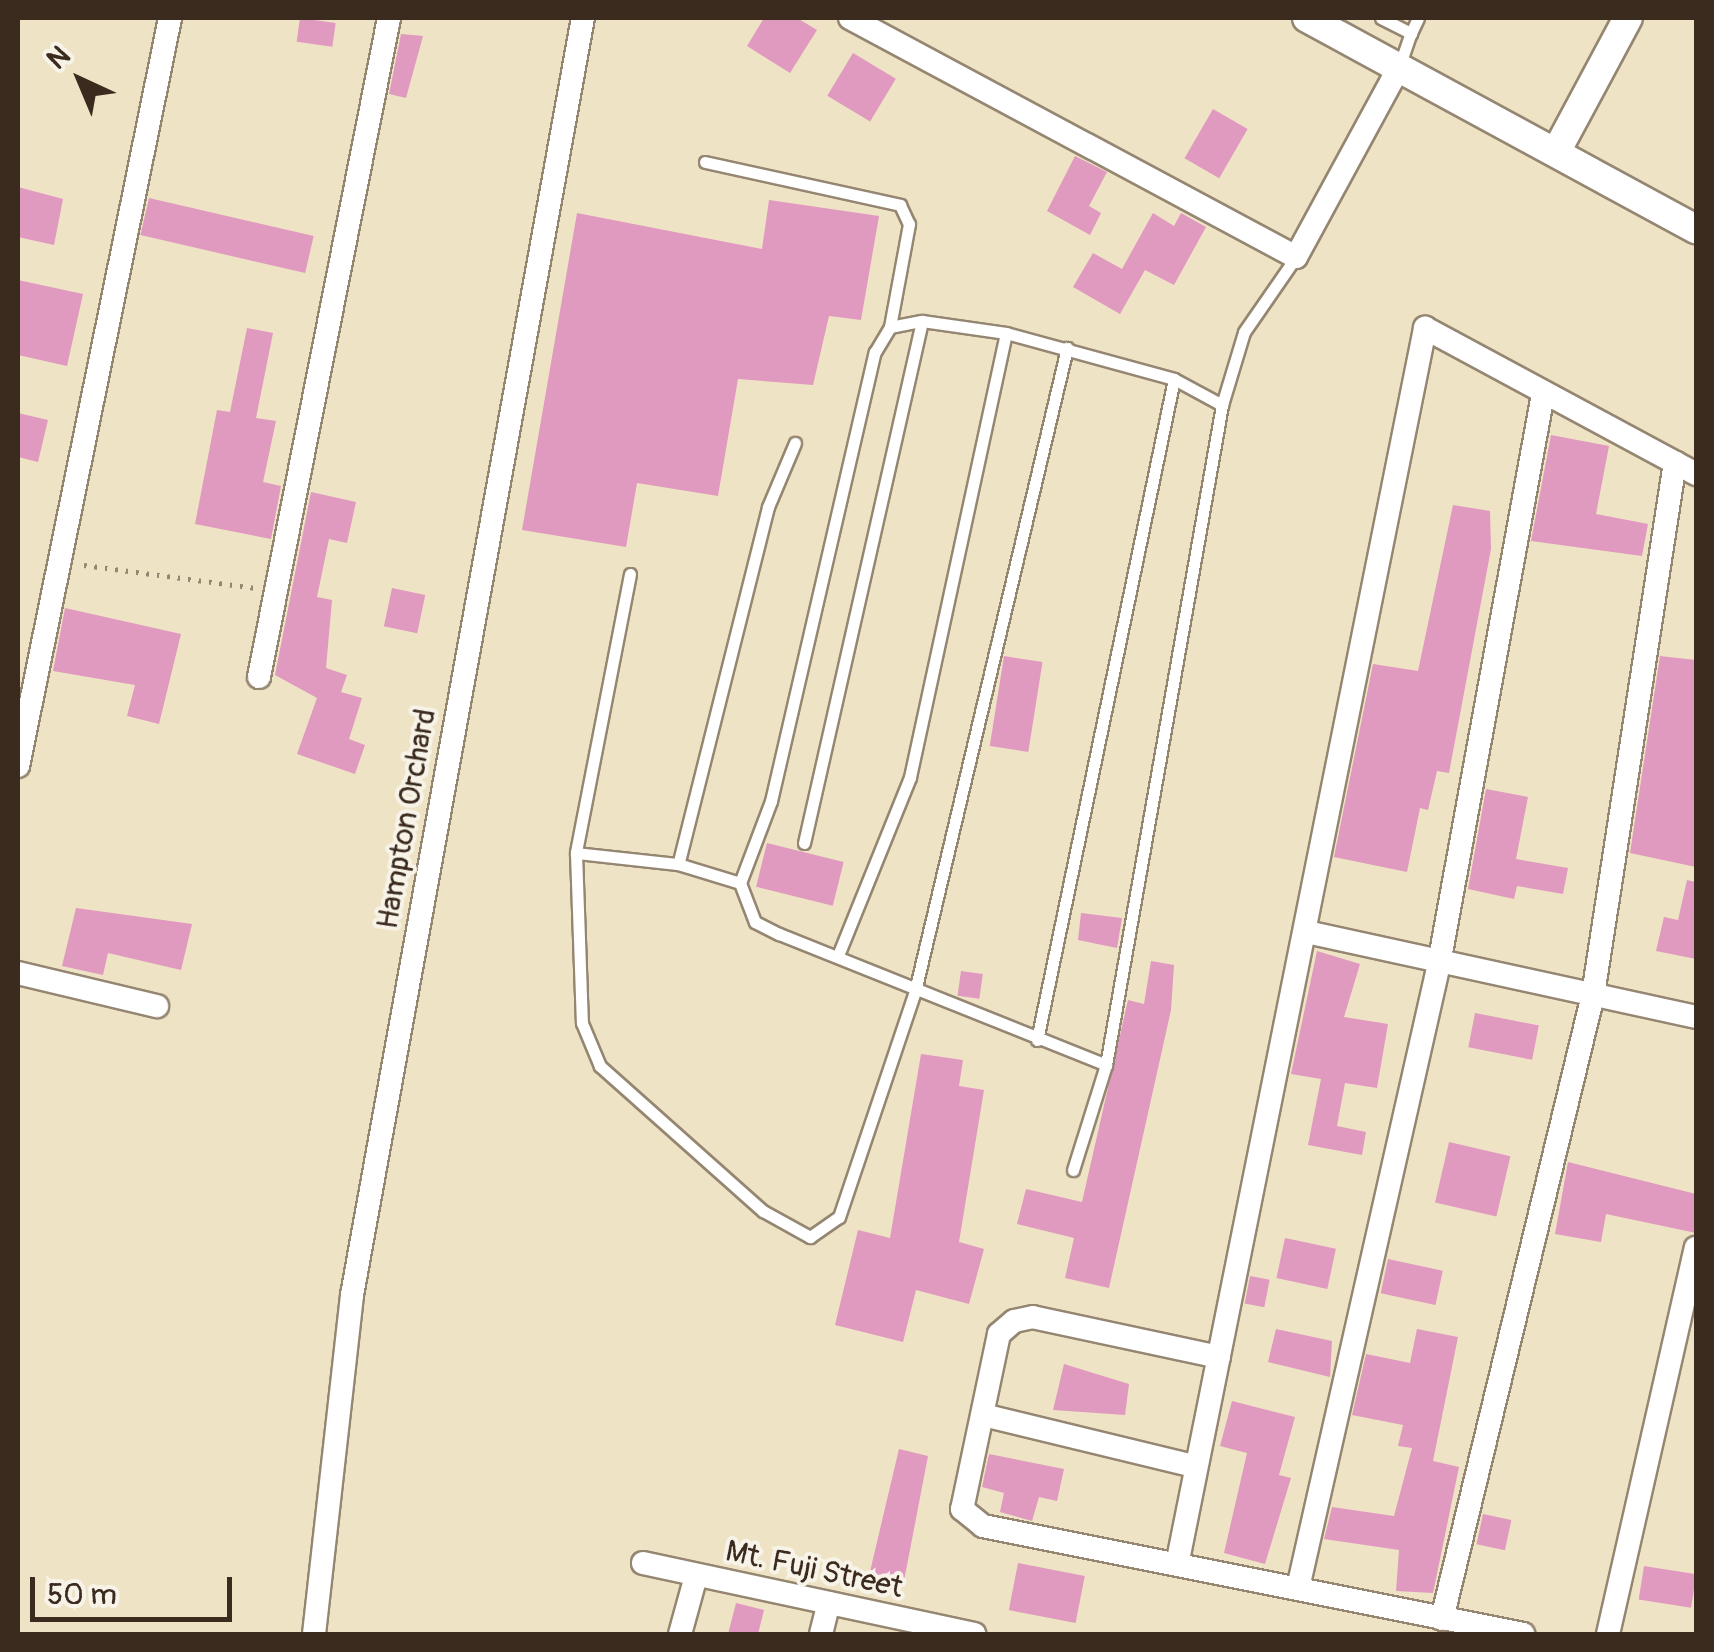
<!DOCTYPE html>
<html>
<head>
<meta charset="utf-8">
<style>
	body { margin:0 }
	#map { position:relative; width:1714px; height:1652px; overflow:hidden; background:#efe3c5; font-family:Pangolin,sans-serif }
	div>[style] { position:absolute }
	.building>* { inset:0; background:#e099bf; transform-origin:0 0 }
	.path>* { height:5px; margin-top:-2.5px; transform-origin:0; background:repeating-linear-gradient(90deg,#958672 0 2.5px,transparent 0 10.5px) }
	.roads { filter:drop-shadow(2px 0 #958672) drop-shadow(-2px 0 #958672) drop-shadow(0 2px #958672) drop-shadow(0 -2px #958672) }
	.service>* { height:11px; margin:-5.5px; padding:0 5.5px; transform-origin:5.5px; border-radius:5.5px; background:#fff }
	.minor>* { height:22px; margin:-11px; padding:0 11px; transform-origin:11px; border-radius:11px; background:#fff }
	.tertiary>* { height:28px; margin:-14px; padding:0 14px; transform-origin:14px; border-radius:14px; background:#fff }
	span { translate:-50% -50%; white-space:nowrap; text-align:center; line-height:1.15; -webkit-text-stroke:8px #f7f3e8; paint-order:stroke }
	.street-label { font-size:30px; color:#3b2a1e }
	.frame { position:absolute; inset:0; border:20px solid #3b2a1e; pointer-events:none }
	.north { position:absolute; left:30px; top:30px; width:100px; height:100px; -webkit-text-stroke:8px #f7f3e8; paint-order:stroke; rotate:316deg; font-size:28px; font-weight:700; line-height:40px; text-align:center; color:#3b2a1e }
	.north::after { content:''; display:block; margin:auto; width:35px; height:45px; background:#3b2a1e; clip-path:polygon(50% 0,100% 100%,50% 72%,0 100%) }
	.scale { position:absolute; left:30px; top:1577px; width:202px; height:45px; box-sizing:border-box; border:5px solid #3b2a1e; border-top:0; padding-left:12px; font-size:30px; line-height:35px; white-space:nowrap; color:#3b2a1e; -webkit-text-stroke:8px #f7f3e8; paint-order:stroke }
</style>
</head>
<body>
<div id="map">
	<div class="building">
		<div style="left:300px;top:18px;width:36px;height:24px;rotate:8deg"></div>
		<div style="clip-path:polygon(764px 18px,797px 18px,817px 30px,790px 73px,747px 46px)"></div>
		<div style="clip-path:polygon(401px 34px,423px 36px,406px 98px,389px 94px)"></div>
		<div style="left:853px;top:53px;width:50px;height:50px;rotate:31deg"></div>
		<div style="left:1213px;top:109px;width:40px;height:57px;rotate:30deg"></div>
		<div style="clip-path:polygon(1075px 156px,1107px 172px,1089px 206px,1101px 213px,1090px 235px,1047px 211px)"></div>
		<div style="clip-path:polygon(18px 187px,63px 199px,54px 245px,18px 237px)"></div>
		<div style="left:149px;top:198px;width:169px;height:38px;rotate:13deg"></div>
		<div style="clip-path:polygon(769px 200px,879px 216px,861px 320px,829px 316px,813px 385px,738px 379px,718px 496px,637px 483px,626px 547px,522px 530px,577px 213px,762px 249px)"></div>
		<div style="clip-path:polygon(1153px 213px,1174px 226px,1181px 213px,1206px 227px,1174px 285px,1145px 270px,1120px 314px,1073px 287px,1093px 253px,1122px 269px)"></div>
		<div style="clip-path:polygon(18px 280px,83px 294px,67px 366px,18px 355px)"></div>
		<div style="clip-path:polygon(247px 328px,273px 333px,256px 418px,276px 421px,263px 482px,281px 486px,271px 539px,195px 524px,217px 410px,230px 412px)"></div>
		<div style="clip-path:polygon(18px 413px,48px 420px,38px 462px,18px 457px)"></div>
		<div style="clip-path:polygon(1551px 435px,1609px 446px,1596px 514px,1648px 524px,1642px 556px,1531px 541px)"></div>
		<div style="clip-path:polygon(311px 492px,356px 502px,347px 543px,329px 539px,317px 597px,332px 600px,326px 668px,347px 675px,341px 692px,362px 698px,349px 739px,365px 745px,355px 774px,297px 754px,317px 698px,275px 675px)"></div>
		<div style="clip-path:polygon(1453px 505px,1490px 511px,1491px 549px,1449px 773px,1437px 771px,1428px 810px,1420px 808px,1407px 872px,1334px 857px,1373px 664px,1418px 671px)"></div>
		<div style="left:392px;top:588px;width:34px;height:39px;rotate:12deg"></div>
		<div style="clip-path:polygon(65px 608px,181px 634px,159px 724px,127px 716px,135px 685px,53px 671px)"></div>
		<div style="left:1004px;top:656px;width:39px;height:91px;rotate:9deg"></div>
		<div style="clip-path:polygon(1660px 656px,1696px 660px,1696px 867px,1630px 853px)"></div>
		<div style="clip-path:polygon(1486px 789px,1528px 797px,1516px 859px,1568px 868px,1563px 894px,1517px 886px,1514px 899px,1468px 889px)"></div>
		<div style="left:767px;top:843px;width:79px;height:45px;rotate:14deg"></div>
		<div style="clip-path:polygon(1687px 880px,1696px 882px,1696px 959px,1656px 951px,1664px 917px,1678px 920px)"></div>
		<div style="clip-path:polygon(76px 908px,192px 924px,181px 970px,108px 953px,103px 975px,62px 966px)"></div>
		<div style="clip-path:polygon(1081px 913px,1122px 918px,1117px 948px,1078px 940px)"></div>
		<div style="clip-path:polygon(1317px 951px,1360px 964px,1344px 1017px,1388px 1024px,1377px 1088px,1345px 1083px,1337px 1126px,1366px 1132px,1362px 1155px,1308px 1145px,1321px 1079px,1291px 1074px)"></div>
		<div style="clip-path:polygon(1151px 961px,1174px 965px,1171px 1010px,1109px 1288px,1065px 1278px,1074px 1238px,1017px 1224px,1026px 1189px,1082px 1202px,1128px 1000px,1144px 1004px)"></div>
		<div style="left:961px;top:971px;width:22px;height:25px;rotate:8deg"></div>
		<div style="left:1475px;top:1013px;width:65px;height:35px;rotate:11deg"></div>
		<div style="clip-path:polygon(921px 1054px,963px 1060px,959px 1086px,984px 1090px,959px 1242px,984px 1249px,969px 1304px,916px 1290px,903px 1342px,835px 1325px,858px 1230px,890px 1238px)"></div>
		<div style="left:1449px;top:1142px;width:63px;height:62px;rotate:13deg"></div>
		<div style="clip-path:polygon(1568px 1162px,1696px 1194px,1696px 1233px,1606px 1214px,1601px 1242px,1555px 1234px)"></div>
		<div style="left:1285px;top:1238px;width:52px;height:41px;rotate:12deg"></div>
		<div style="left:1388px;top:1259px;width:56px;height:35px;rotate:12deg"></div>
		<div style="left:1250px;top:1276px;width:20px;height:28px;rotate:11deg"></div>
		<div style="clip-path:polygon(1276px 1329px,1332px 1341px,1330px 1377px,1268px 1362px)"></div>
		<div style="clip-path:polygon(1417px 1329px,1458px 1337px,1433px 1461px,1459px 1467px,1433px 1593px,1396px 1591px,1399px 1550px,1324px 1539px,1332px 1507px,1394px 1516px,1412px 1448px,1398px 1446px,1403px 1425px,1352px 1415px,1366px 1354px,1410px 1363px)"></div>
		<div style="clip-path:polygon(1064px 1364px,1129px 1384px,1125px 1415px,1053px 1410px)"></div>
		<div style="clip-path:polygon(1232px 1401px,1295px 1417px,1279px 1475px,1291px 1478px,1265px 1564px,1224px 1553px,1247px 1453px,1220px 1446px)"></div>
		<div style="clip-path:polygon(899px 1449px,928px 1456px,903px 1586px,868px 1580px)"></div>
		<div style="clip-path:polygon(989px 1454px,1064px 1469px,1057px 1501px,1039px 1497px,1032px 1521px,1000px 1512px,1004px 1493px,982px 1487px)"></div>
		<div style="left:1483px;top:1514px;width:29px;height:31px;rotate:12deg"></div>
		<div style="left:1018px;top:1563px;width:68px;height:48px;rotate:11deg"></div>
		<div style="left:1644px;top:1566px;width:53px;height:34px;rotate:9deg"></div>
		<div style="clip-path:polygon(736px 1603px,764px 1610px,758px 1634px,728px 1634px)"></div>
	</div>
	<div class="path">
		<div style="left:84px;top:565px;width:174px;rotate:7.6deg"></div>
	</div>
	<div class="roads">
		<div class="service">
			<div style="left:1381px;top:18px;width:34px;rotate:27deg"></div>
			<div style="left:1411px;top:33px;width:17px;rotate:-65deg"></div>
			<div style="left:1399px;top:67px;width:36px;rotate:-71deg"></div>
			<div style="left:705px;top:162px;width:200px;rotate:12.4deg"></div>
			<div style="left:900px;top:205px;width:21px;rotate:65deg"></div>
			<div style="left:909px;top:224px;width:105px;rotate:100.5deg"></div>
			<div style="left:795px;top:443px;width:69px;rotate:112.9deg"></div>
			<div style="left:768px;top:507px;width:368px;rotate:104.1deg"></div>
			<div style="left:678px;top:864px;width:65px;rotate:17deg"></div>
			<div style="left:740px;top:883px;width:42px;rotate:69deg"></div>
			<div style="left:755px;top:922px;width:27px;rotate:27deg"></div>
			<div style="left:779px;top:934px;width:352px;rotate:21.8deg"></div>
			<div style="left:630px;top:574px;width:284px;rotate:101deg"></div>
			<div style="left:576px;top:853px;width:170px;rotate:88deg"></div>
			<div style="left:582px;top:1023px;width:47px;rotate:67.3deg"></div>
			<div style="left:600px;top:1066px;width:218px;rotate:41.7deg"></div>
			<div style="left:763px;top:1211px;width:54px;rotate:29deg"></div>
			<div style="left:810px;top:1237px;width:35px;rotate:-35deg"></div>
			<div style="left:839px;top:1217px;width:238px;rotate:-71.4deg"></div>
			<div style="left:915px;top:991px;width:661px;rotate:-76.7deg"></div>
			<div style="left:804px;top:843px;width:535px;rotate:-77.26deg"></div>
			<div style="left:576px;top:853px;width:103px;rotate:6.2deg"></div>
			<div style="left:740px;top:883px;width:88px;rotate:-69.3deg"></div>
			<div style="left:771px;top:801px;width:461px;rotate:-77deg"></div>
			<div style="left:875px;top:352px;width:29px;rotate:-59deg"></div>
			<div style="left:890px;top:327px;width:33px;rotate:-11deg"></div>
			<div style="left:922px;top:321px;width:85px;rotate:8.1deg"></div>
			<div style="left:1006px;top:333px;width:174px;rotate:15.3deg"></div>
			<div style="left:1174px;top:379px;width:55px;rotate:28.4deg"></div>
			<div style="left:839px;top:953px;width:190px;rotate:-68deg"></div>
			<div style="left:910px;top:777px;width:454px;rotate:-77.8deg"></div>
			<div style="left:1037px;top:1040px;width:675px;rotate:-78.29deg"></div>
			<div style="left:1073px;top:1170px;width:110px;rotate:-72.6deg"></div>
			<div style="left:1106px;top:1065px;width:670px;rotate:-80.03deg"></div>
			<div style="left:1222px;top:405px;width:76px;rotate:-73.2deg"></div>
			<div style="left:1244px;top:332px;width:91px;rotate:-55.3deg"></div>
		</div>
		<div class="minor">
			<div style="left:850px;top:18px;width:506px;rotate:28.19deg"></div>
			<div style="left:1296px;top:257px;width:216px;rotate:-61.5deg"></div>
			<div style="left:259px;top:677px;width:672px;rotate:-78.84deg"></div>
			<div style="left:18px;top:766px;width:763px;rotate:-78.51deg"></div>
			<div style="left:1307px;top:932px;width:398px;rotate:12.3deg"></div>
			<div style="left:18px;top:973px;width:143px;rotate:13.4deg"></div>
			<div style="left:1219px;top:1357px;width:190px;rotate:-167.9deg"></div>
			<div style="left:1033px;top:1317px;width:19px;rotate:168deg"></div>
			<div style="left:1014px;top:1321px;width:20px;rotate:139deg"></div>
			<div style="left:999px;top:1334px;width:179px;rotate:101.9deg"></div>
			<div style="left:962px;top:1509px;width:27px;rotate:39deg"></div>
			<div style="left:983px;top:1526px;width:551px;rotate:11.31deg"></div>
			<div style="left:983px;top:1415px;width:217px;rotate:13.6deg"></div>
			<div style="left:1178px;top:1560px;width:1257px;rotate:-78.66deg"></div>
			<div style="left:1425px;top:328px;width:308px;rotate:28.3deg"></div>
			<div style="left:643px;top:1563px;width:339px;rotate:12.1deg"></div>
			<div style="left:1298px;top:1588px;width:640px;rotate:-77.27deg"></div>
			<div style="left:1439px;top:964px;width:579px;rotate:-79.66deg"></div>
			<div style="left:1442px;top:1619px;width:642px;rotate:-76.4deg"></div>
			<div style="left:1593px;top:995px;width:539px;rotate:-81.25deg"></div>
			<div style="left:314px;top:1634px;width:341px;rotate:-83.6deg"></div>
			<div style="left:352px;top:1295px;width:1298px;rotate:-79.75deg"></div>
			<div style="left:680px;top:1634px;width:60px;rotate:-74.6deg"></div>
			<div style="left:821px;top:1634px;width:32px;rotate:-76deg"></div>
			<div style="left:1608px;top:1634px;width:396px;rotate:-77.2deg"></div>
		</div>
		<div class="tertiary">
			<div style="left:1307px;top:18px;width:443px;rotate:28.5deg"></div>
			<div style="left:1556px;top:152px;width:152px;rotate:-61.8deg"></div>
		</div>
	</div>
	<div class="street-label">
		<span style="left:407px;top:819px;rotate:-80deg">Hampton Orchard</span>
		<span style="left:814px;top:1570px;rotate:12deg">Mt. Fuji Street</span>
	</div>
	<div class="frame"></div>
	<div class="north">N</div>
	<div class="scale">50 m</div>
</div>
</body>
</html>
